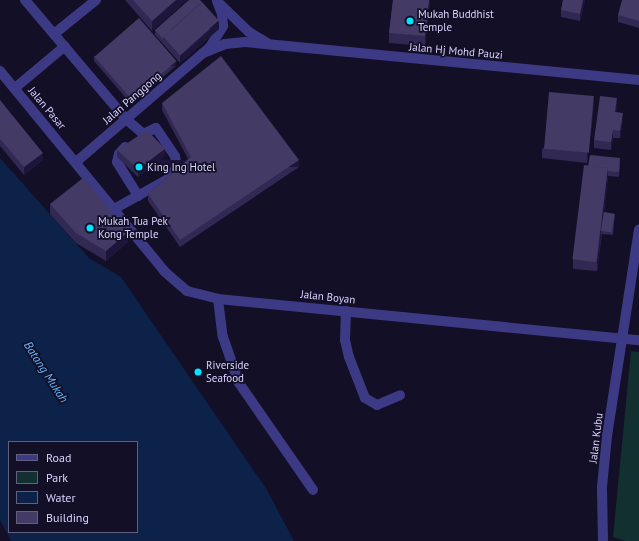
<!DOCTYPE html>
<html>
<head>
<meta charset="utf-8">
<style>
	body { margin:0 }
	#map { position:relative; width:639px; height:541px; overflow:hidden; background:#130f26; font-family:"PT Sans",sans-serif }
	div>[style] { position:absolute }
	.green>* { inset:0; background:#12302f }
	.water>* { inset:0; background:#0c2248 }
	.minor>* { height:10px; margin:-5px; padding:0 5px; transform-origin:5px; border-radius:5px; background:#3d3a85 }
	.wall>* { inset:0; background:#312854 }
	.shaded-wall>* { inset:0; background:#1d163a; transform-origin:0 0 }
	.building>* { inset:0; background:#433a66; transform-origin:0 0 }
	.dots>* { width:11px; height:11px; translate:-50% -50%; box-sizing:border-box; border:2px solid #130f26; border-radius:50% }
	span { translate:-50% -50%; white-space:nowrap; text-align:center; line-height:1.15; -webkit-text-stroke:3.5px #130f26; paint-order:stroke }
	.poi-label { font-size:11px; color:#d9d4ff }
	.left { translate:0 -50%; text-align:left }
	.street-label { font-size:11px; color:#d9d4ff }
	.water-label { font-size:12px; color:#62b6ff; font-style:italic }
	.legend { position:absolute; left:8px; top:441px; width:130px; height:92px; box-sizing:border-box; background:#130f26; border:1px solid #625e7d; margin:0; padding:5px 7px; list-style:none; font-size:12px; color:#d9d4ff }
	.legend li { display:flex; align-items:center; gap:8px; height:20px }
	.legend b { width:20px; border:1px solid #625e7d }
</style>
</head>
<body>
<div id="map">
	<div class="green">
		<div style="clip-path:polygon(631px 351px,639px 352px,639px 541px,625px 541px,613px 537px)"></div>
	</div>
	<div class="water">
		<div style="clip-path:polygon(evenodd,0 158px,89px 258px,121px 277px,267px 490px,294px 541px,11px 541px,0 520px,0 158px,9px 442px,137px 442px,137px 532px,9px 532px,9px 442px)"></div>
	</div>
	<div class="minor">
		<div style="left:25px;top:0;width:156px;rotate:49.7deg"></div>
		<div style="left:126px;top:119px;width:23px;rotate:41deg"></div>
		<div style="left:143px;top:134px;width:14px;rotate:-25deg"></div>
		<div style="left:156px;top:128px;width:34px;rotate:56deg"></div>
		<div style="left:175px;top:156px;width:11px;rotate:80deg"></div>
		<div style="left:177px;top:167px;width:15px;rotate:127deg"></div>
		<div style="left:168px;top:179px;width:62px;rotate:150.9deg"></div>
		<div style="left:220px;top:4px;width:40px;rotate:44deg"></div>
		<div style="left:249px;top:32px;width:21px;rotate:31deg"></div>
		<div style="left:54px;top:34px;width:54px;rotate:-39deg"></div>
		<div style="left:203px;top:53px;width:24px;rotate:-22deg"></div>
		<div style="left:225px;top:44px;width:20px;rotate:-6deg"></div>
		<div style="left:245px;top:42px;width:396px;rotate:5.5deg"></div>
		<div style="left:0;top:71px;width:259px;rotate:50.6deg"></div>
		<div style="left:164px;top:271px;width:30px;rotate:41deg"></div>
		<div style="left:187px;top:291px;width:32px;rotate:14deg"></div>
		<div style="left:218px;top:299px;width:423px;rotate:5.6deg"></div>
		<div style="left:15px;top:88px;width:65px;rotate:-40deg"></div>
		<div style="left:125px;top:147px;width:9px;rotate:131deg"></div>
		<div style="left:119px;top:154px;width:8px;rotate:104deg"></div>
		<div style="left:117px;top:162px;width:40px;rotate:58deg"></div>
		<div style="left:76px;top:162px;width:177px;rotate:-40.6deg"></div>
		<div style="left:210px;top:47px;width:25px;rotate:-58deg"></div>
		<div style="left:223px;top:26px;width:12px;rotate:-95deg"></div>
		<div style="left:222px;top:14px;width:14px;rotate:-111deg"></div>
		<div style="left:218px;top:299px;width:38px;rotate:83deg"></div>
		<div style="left:223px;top:337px;width:49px;rotate:70.8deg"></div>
		<div style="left:239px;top:383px;width:130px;rotate:55.3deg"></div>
		<div style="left:346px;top:311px;width:29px;rotate:92deg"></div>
		<div style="left:345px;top:340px;width:17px;rotate:77deg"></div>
		<div style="left:349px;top:357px;width:44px;rotate:68.7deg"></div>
		<div style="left:365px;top:398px;width:14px;rotate:30deg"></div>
		<div style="left:377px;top:405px;width:25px;rotate:-23deg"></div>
		<div style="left:603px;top:541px;width:54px;rotate:-91.1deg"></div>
		<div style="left:602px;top:487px;width:51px;rotate:-84.4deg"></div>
		<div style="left:607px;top:436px;width:209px;rotate:-81.2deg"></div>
	</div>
	<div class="wall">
		<div style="clip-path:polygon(125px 0,187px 0,152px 31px)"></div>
		<div style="clip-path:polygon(393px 0,430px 0,425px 46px,389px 43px,389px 33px)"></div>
		<div style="clip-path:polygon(563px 0,585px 0,580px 21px,561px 17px,561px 10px)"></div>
		<div style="clip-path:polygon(639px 0,639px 28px,618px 22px,618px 15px)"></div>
		<div style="clip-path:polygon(219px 29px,180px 63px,155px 35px,155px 30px)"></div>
		<div style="clip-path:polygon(94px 56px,176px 66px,131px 104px,94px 61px)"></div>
		<div style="clip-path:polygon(0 100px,43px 160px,24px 175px,0 146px)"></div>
		<div style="clip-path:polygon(162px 103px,299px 167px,180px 247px,148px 201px,148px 194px,188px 159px,162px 110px)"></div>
		<div style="clip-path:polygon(594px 106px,587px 163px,542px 158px,542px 149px)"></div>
		<div style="clip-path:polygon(617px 106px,616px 112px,623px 120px,620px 138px,613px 138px,611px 150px,594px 148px,594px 140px)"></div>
		<div style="clip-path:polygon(117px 150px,165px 156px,138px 177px,117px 157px)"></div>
		<div style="clip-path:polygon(620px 163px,619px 177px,608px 176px,604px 212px,615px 214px,613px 235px,602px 234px,597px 271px,573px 269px,573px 259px,588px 166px)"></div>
		<div style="clip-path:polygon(50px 204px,128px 242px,106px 261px,76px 243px,50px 214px)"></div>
	</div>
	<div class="shaded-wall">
		<div style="clip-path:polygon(176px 0,187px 0,152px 31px,152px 21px)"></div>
		<div style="clip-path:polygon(429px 0,430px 0,425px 46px,425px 36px)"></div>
		<div style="clip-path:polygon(583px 0,585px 0,580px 21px,580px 14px)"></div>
		<div style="clip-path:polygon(219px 21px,219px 29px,180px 63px,180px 56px)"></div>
		<div style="left:176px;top:61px;width:5px;height:59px;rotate:90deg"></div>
		<div style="clip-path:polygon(594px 96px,594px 106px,587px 163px,587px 154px)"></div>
		<div style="clip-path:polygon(617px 98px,617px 106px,615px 119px,615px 112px)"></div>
		<div style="clip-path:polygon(623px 113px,623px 120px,620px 138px,620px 131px)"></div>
		<div style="clip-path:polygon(613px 130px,613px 138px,611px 150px,611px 142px)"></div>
		<div style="clip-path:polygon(165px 149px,165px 156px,138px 177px,138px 169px)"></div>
		<div style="clip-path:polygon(43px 153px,43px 160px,24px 175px,24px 167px)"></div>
		<div style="left:299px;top:160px;width:7px;height:143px;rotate:90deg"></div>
		<div style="clip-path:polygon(608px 168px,608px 177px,597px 271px,597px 262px)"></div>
		<div style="clip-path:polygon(128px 232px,128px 242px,106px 261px,106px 251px)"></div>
	</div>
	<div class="building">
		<div style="clip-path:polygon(133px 0,176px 0,152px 21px)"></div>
		<div style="clip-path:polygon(189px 0,200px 0,202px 2px,163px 37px,163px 39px,155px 30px)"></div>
		<div style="clip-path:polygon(393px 0,429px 0,425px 36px,389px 33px)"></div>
		<div style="clip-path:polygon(563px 0,583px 0,580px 14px,561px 10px)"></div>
		<div style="clip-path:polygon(622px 0,639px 0,639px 21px,618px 15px)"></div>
		<div style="left:202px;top:2px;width:25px;height:52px;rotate:48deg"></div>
		<div style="left:139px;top:18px;width:57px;height:59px;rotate:49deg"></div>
		<div style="clip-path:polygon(221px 56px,299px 160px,180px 240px,148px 194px,191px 157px,162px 103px)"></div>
		<div style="left:549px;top:92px;width:45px;height:57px;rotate:5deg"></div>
		<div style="clip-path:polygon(600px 96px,617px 98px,615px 112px,623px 113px,620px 131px,613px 130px,611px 142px,594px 140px)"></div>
		<div style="clip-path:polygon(0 100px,43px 153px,24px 167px,0 139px)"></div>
		<div style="clip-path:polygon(147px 130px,165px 149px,138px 169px,117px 150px)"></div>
		<div style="clip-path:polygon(590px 155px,620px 158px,619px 172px,608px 171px,608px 168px,588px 166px)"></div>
		<div style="left:584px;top:165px;width:24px;height:95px;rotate:7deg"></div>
		<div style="clip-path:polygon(83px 178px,128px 232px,106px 251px,76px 233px,50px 204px)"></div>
		<div style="left:604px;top:212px;width:11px;height:19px;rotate:10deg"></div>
	</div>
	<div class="dots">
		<div style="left:410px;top:21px;background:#00e5ff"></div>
		<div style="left:139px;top:167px;background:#00e5ff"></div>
		<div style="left:90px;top:228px;background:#00e5ff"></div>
		<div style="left:198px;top:372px;background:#00e5ff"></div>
	</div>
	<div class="poi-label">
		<span class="left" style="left:418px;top:21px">Mukah Buddhist<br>Temple</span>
		<span class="left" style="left:147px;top:167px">King Ing Hotel</span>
		<span class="left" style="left:98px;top:228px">Mukah Tua Pek<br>Kong Temple</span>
		<span class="left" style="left:206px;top:372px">Riverside<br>Seafood</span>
	</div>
	<div class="street-label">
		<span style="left:456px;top:51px;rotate:5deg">Jalan Hj Mohd Pauzi</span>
		<span style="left:132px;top:98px;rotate:-41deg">Jalan Panggong</span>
		<span style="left:47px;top:108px;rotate:50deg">Jalan Pasar</span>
		<span style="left:328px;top:297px;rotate:6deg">Jalan Boyan</span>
		<span style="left:596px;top:438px;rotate:-83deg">Jalan Kubu</span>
	</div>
	<div class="water-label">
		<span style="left:46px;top:372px;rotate:57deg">Batang Mukah</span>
	</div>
	<ul class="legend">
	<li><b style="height:5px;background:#3d3a85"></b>Road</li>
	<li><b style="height:11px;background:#12302f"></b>Park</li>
	<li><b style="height:11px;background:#0c2248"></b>Water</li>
	<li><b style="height:11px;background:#433a66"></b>Building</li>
	</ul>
</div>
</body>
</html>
